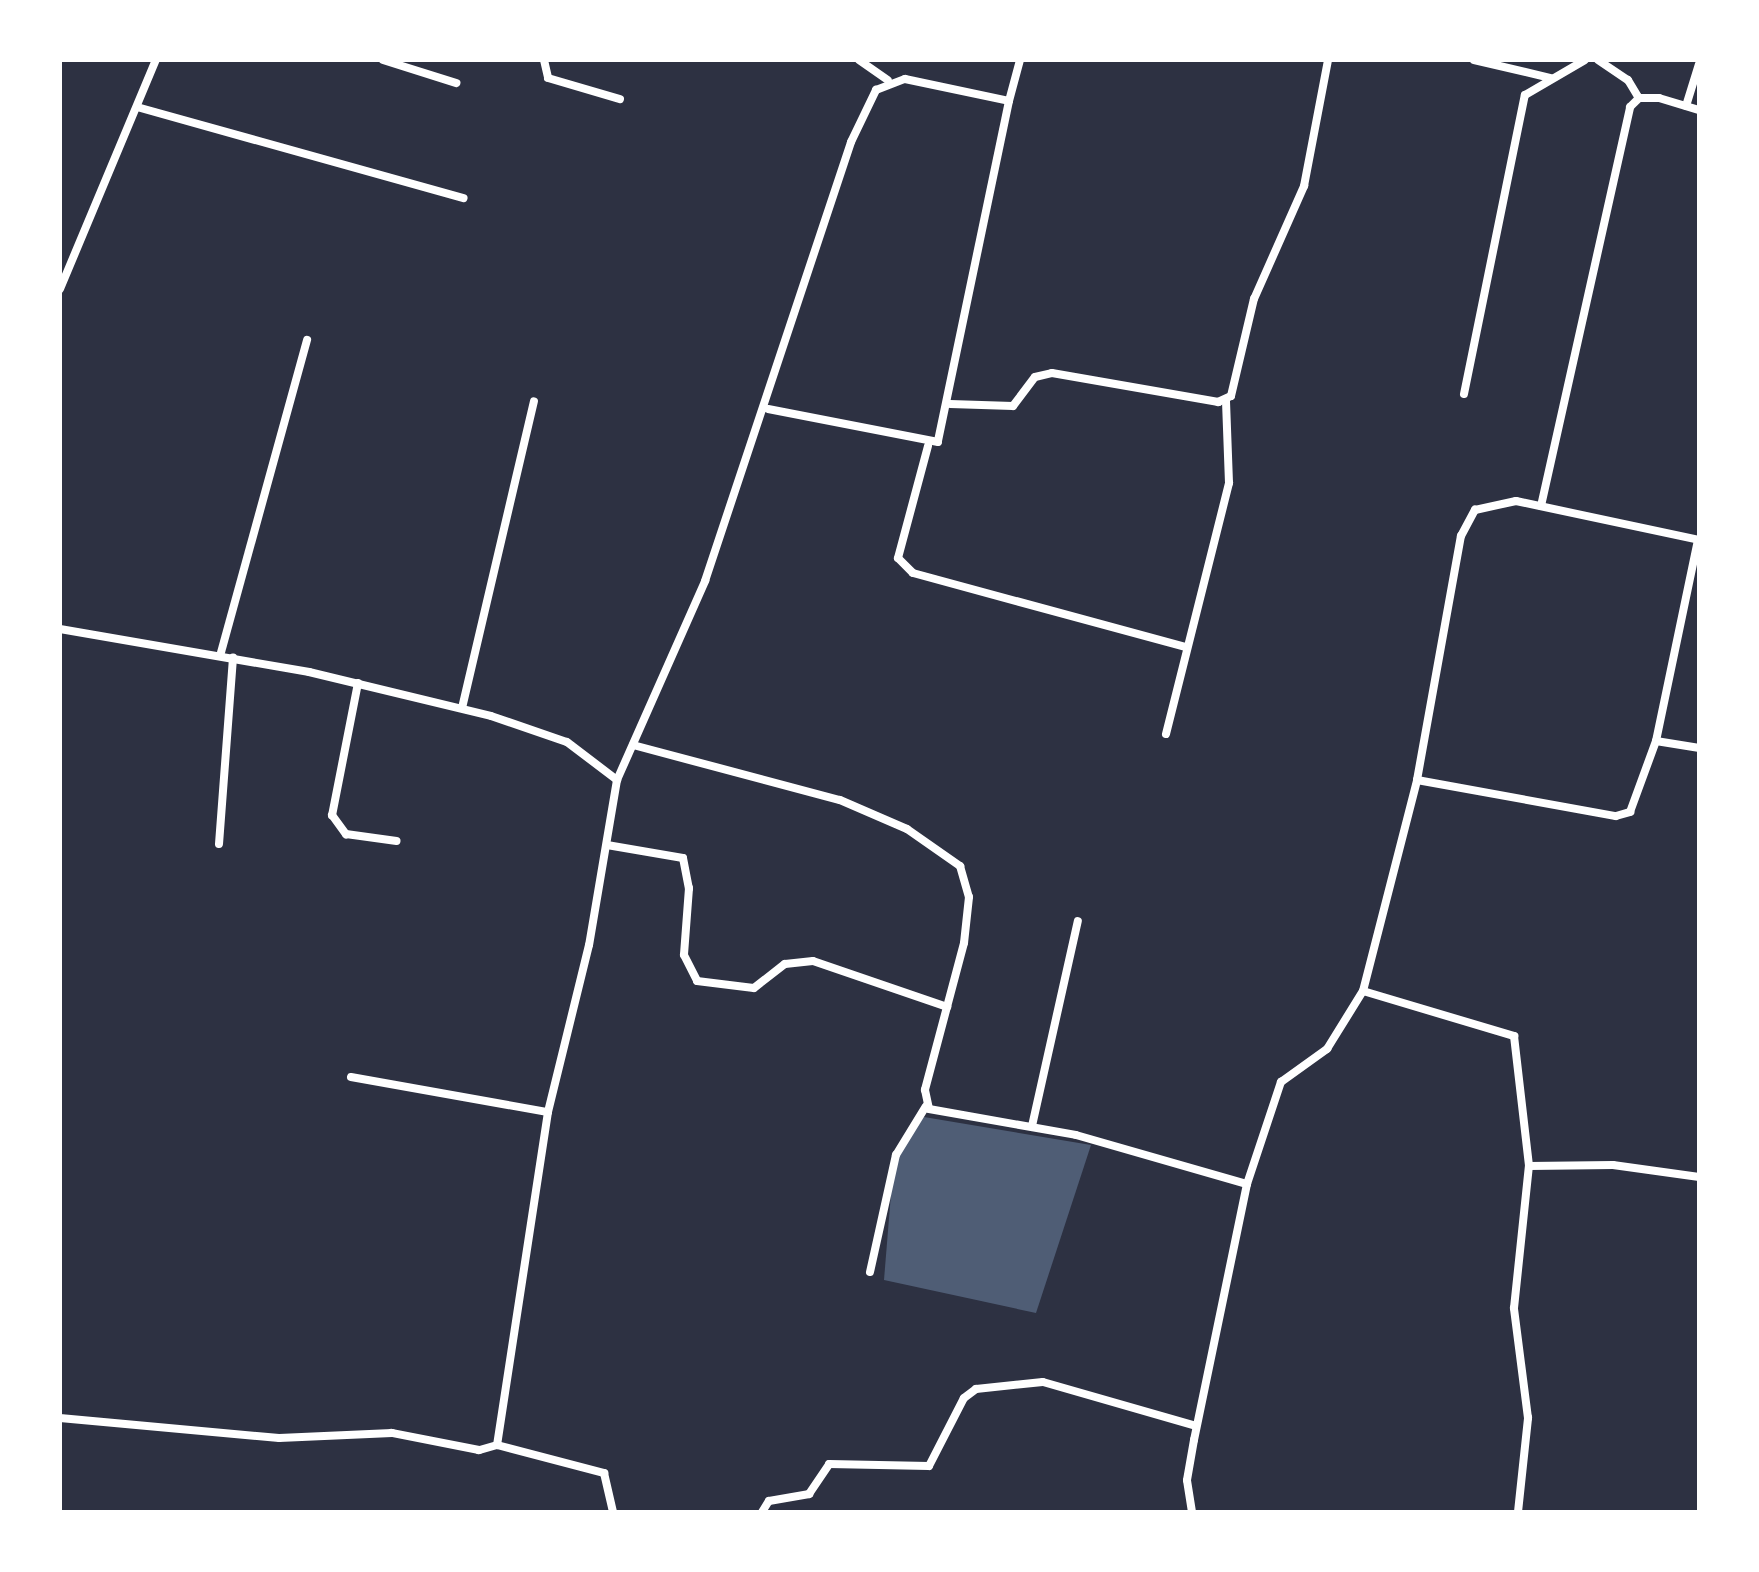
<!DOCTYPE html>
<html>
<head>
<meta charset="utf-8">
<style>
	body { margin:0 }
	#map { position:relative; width:1759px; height:1572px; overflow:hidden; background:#2d3142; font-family:"Titillium Web",sans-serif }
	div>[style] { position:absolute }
	.water>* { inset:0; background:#4f5d75 }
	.minor>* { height:8px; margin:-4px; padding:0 4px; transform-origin:4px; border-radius:4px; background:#fff }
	span { translate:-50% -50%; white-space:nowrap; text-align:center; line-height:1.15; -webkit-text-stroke:6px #fff; paint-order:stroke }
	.frame { position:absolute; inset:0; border:62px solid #fff; pointer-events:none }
</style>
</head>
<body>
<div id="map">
	<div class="water">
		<div style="clip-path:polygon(924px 1117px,1091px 1145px,1036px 1313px,884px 1280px,894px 1157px)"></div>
	</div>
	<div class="minor">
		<div style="left:383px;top:60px;width:77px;rotate:17.5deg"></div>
		<div style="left:544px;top:60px;width:18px;rotate:77deg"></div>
		<div style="left:548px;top:78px;width:75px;rotate:16.3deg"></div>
		<div style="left:859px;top:60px;width:35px;rotate:35deg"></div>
		<div style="left:1474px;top:60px;width:79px;rotate:13.2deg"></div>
		<div style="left:1598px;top:60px;width:36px;rotate:34deg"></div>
		<div style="left:1628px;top:80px;width:21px;rotate:59deg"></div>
		<div style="left:1009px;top:101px;width:42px;rotate:-75deg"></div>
		<div style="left:1686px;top:106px;width:44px;rotate:-72.8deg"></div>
		<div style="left:137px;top:107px;width:339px;rotate:15.6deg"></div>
		<div style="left:60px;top:289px;width:248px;rotate:-67.3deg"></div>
		<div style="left:1464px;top:394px;width:305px;rotate:-78.5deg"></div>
		<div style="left:1525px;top:95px;width:69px;rotate:-30.3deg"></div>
		<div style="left:950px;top:404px;width:63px;rotate:1.8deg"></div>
		<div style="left:1013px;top:406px;width:36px;rotate:-53deg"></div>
		<div style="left:1035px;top:377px;width:17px;rotate:-13deg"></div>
		<div style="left:1052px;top:373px;width:169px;rotate:9.9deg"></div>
		<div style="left:1218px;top:402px;width:14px;rotate:-25deg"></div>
		<div style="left:1231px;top:396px;width:100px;rotate:-76.7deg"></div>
		<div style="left:1254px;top:299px;width:124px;rotate:-66.1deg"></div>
		<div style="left:1304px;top:186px;width:128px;rotate:-79.2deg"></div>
		<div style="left:928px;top:446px;width:116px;rotate:105deg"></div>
		<div style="left:898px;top:558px;width:21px;rotate:45deg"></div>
		<div style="left:913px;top:573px;width:282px;rotate:15.2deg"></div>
		<div style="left:1541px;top:506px;width:409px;rotate:-77.4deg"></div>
		<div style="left:1630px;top:107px;width:13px;rotate:-45deg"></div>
		<div style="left:1639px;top:98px;width:20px"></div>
		<div style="left:1659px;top:98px;width:42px;rotate:16.7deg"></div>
		<div style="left:60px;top:629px;width:253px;rotate:9.8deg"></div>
		<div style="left:309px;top:672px;width:187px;rotate:13.6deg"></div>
		<div style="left:491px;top:716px;width:80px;rotate:18.9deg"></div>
		<div style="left:567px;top:742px;width:63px;rotate:37.2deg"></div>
		<div style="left:617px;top:780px;width:167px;rotate:99.6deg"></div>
		<div style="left:589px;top:945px;width:172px;rotate:103.8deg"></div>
		<div style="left:548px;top:1112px;width:337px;rotate:98.7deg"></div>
		<div style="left:497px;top:1445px;width:19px;rotate:164deg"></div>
		<div style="left:479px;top:1450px;width:89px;rotate:-168.9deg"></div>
		<div style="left:392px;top:1433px;width:113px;rotate:177.5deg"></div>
		<div style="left:279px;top:1438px;width:220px;rotate:-174.8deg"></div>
		<div style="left:220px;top:656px;width:328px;rotate:-74.6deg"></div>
		<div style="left:358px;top:683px;width:135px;rotate:101.1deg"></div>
		<div style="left:332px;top:815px;width:24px;rotate:54deg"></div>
		<div style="left:346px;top:834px;width:51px;rotate:7.8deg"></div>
		<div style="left:462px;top:708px;width:315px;rotate:-76.8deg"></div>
		<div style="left:1166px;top:734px;width:259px;rotate:-75.9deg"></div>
		<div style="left:1229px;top:483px;width:82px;rotate:-92.1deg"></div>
		<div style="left:1656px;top:741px;width:44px;rotate:9.2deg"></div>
		<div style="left:633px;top:745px;width:214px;rotate:14.9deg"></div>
		<div style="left:840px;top:800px;width:73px;rotate:23.4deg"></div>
		<div style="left:907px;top:829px;width:65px;rotate:34.9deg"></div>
		<div style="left:960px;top:866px;width:32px;rotate:74deg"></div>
		<div style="left:969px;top:897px;width:46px;rotate:96.2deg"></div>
		<div style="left:964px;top:943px;width:152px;rotate:104.9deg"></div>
		<div style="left:925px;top:1090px;width:19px;rotate:78deg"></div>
		<div style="left:929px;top:1109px;width:149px;rotate:10deg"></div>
		<div style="left:1076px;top:1135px;width:178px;rotate:16deg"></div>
		<div style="left:617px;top:780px;width:218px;rotate:-66.1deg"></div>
		<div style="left:705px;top:581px;width:463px;rotate:-71.6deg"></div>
		<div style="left:851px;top:142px;width:58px;rotate:-64.3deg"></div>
		<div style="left:876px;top:90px;width:31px;rotate:-21deg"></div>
		<div style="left:905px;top:79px;width:106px;rotate:11.9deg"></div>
		<div style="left:1009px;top:101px;width:348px;rotate:101.8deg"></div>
		<div style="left:938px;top:442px;width:173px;rotate:-169deg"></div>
		<div style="left:1417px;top:780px;width:202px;rotate:10.3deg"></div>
		<div style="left:1616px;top:816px;width:15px;rotate:-16deg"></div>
		<div style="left:1630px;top:812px;width:76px;rotate:-69.9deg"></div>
		<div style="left:1656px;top:741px;width:205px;rotate:-78.2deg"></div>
		<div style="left:219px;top:844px;width:187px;rotate:-85.7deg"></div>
		<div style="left:607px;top:845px;width:77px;rotate:9.7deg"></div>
		<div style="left:683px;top:858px;width:31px;rotate:79deg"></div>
		<div style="left:689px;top:888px;width:67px;rotate:94.3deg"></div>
		<div style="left:684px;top:955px;width:29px;rotate:63deg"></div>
		<div style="left:697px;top:981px;width:57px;rotate:7deg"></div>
		<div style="left:754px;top:988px;width:39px;rotate:-38deg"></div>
		<div style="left:785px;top:964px;width:28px;rotate:-6deg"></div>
		<div style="left:813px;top:961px;width:142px;rotate:18.9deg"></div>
		<div style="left:1363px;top:991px;width:158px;rotate:16.6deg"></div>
		<div style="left:1514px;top:1036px;width:131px;rotate:83.4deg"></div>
		<div style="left:351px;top:1077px;width:200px;rotate:10.1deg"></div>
		<div style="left:1032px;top:1126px;width:210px;rotate:-77.4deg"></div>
		<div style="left:870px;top:1272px;width:120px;rotate:-77.5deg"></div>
		<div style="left:896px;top:1155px;width:57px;rotate:-58.5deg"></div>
		<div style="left:497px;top:1445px;width:111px;rotate:14.7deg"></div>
		<div style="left:604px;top:1473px;width:40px;rotate:77deg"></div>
		<div style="left:762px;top:1512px;width:13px;rotate:-58deg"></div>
		<div style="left:769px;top:1501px;width:41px;rotate:-9.9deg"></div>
		<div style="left:809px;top:1494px;width:36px;rotate:-56deg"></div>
		<div style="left:829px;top:1464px;width:100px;rotate:1.1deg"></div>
		<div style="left:929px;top:1466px;width:76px;rotate:-62.8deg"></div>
		<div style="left:964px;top:1398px;width:15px;rotate:-37deg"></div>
		<div style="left:976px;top:1389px;width:67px;rotate:-6deg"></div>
		<div style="left:1043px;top:1382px;width:159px;rotate:16deg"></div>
		<div style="left:1192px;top:1512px;width:32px;rotate:-99deg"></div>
		<div style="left:1187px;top:1480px;width:41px;rotate:-80.1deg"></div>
		<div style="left:1194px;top:1440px;width:261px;rotate:-78.3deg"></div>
		<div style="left:1247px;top:1184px;width:108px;rotate:-71.6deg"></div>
		<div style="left:1281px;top:1082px;width:57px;rotate:-35.7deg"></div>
		<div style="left:1327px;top:1049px;width:68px;rotate:-58.2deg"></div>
		<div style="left:1363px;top:991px;width:218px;rotate:-75.6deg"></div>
		<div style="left:1417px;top:780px;width:248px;rotate:-79.8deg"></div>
		<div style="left:1461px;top:536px;width:30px;rotate:-62deg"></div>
		<div style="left:1475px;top:510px;width:42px;rotate:-12.4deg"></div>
		<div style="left:1516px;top:501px;width:187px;rotate:12deg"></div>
		<div style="left:1518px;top:1512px;width:95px;rotate:-83.9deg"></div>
		<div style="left:1528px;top:1418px;width:111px;rotate:-97.3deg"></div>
		<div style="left:1514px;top:1308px;width:143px;rotate:-84deg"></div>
		<div style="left:1529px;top:1166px;width:84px;rotate:-0.7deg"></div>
		<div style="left:1613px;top:1165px;width:87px;rotate:7.9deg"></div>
	</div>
	<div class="frame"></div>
</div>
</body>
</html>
